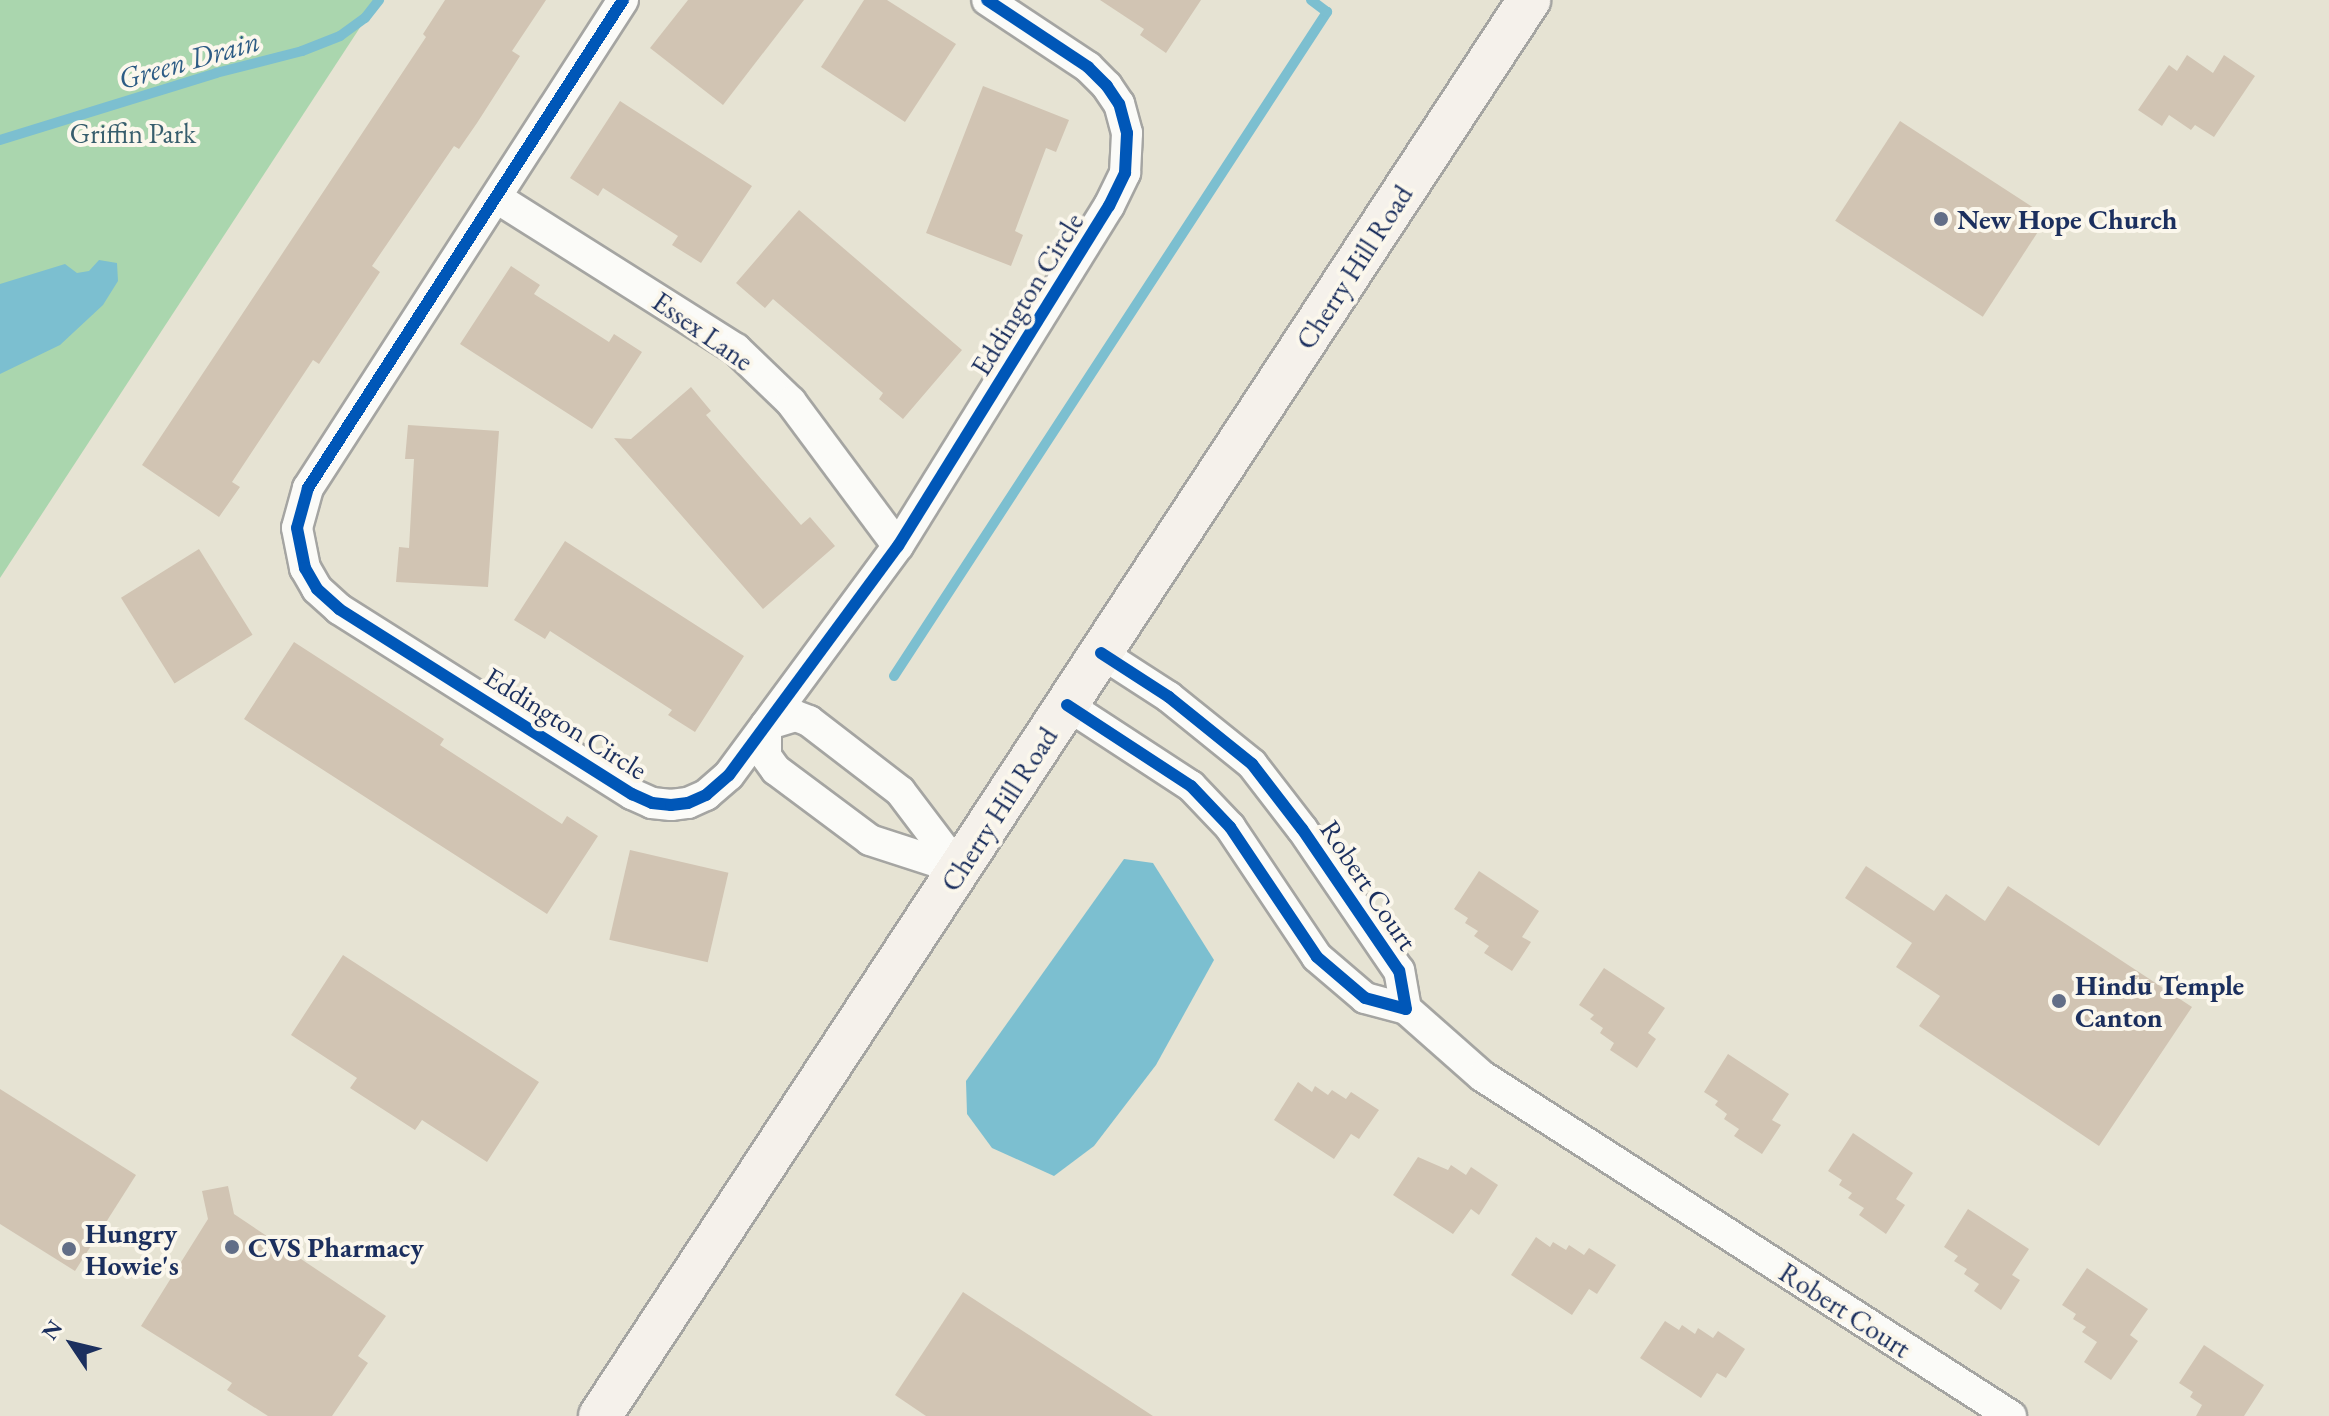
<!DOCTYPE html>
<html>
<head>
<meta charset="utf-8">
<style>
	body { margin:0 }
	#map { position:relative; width:2329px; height:1416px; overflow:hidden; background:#e6e3d3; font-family:"EB Garamond",serif }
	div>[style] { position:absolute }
	.green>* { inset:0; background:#aad6ae }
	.water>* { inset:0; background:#7cbfd0 }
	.stream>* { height:10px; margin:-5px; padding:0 5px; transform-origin:5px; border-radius:5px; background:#7cbfd0 }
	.building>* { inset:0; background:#d1c4b3; transform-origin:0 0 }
	.roads { filter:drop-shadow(2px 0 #a5a5a2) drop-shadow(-2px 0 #a5a5a2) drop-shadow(0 2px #a5a5a2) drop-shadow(0 -2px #a5a5a2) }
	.street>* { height:30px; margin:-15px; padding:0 15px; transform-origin:15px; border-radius:15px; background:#fbfbf8 }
	.secondary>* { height:42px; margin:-21px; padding:0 21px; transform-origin:21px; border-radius:21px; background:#f5f1eb }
	.cycleway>* { height:12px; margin:-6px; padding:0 6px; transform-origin:6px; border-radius:6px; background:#0057b8 }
	.dots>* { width:22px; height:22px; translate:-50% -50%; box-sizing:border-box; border:4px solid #fbf7ec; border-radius:50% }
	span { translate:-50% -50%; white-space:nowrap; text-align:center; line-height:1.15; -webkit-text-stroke:8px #fbf7ec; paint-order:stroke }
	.park-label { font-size:28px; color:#375e6d }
	.poi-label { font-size:28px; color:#1b2f5e; font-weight:700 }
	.left { translate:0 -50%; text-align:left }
	.street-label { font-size:28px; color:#1b2f5e }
	.water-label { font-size:30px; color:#2d5c85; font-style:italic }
	.north { position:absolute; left:32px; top:1304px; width:80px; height:80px; -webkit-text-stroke:6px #fbf7ec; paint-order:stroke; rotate:305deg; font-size:22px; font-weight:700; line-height:32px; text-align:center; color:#1b2f5e }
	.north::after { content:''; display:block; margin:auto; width:28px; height:36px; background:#1b2f5e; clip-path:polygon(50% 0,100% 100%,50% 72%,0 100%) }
</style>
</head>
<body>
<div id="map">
	<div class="green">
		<div style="clip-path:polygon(0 0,378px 0,0 578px)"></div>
	</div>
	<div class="water">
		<div style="clip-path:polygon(99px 260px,117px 263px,118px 281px,103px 305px,60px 345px,0 374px,0 284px,65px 264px,77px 273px,89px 271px)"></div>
		<div style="clip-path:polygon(1124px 859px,1153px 863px,1214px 960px,1156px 1065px,1094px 1146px,1054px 1176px,992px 1148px,967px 1114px,966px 1081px)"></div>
	</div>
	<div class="stream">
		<div style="left:0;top:140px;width:226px;rotate:-17.2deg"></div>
		<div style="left:216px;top:73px;width:89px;rotate:-14.3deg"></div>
		<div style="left:302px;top:51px;width:41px;rotate:-21.5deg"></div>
		<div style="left:340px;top:36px;width:31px;rotate:-36deg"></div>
		<div style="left:365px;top:18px;width:23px;rotate:-52deg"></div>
		<div style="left:894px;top:676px;width:793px;rotate:-56.89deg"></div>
		<div style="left:1327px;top:12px;width:20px;rotate:-143deg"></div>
	</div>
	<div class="building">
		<div style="clip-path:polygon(445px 0,546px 0,512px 51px,520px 56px,477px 123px,459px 149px,454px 146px,372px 266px,380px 272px,319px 364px,313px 360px,232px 482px,240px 487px,219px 517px,142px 465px,426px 37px,423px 34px)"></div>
		<div style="clip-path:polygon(688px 0,804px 0,723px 105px,650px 48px)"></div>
		<div style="clip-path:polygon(864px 0,887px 0,956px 44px,905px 122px,821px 67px)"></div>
		<div style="clip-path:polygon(1100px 0,1201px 0,1166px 53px,1140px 35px,1144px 29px)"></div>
		<div style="clip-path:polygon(2187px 55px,2213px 73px,2224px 55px,2255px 76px,2214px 137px,2195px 125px,2191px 130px,2169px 115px,2162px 126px,2138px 110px,2169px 65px,2177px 71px)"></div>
		<div style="clip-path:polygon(983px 86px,1069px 120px,1056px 152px,1046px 148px,1015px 231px,1023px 235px,1011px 266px,926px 233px)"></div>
		<div style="clip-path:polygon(620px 101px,752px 186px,701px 263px,672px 245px,678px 236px,603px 188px,598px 196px,570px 178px)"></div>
		<div style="left:1900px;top:121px;width:176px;height:119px;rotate:33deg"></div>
		<div style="clip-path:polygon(799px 210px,962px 350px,903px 419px,879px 399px,883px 393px,773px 299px,765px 308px,736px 283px)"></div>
		<div style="clip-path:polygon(511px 266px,540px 285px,534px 294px,609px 342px,614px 334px,642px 352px,592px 429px,460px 344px)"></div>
		<div style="clip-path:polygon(691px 387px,711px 411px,706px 415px,801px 525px,810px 517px,835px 546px,763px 609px,614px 438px,631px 439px)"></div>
		<div style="clip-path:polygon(408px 425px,499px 431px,488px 587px,396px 582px,399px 547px,409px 548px,414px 459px,405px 459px)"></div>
		<div style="clip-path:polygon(565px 541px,744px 656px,695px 732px,668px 715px,672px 710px,550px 631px,545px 639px,514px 620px)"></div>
		<div style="left:199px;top:549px;width:101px;height:92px;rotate:58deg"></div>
		<div style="clip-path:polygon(294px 642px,444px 739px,440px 745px,562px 824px,567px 816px,598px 836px,547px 914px,244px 719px)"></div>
		<div style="left:630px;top:850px;width:101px;height:92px;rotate:13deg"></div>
		<div style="clip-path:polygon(1866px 866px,1934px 911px,1946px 894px,1985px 921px,2008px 886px,2192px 1007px,2099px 1146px,1919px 1026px,1940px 996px,1896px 967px,1912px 943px,1845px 898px)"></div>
		<div style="clip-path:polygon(1479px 871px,1539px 911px,1522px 937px,1531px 942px,1512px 971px,1484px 953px,1489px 946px,1474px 936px,1478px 931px,1465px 923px,1468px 918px,1454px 909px)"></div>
		<div style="clip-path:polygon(343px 955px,539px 1082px,487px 1162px,422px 1120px,415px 1130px,350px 1088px,357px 1078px,291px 1035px)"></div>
		<div style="clip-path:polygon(1604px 968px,1665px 1008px,1648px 1033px,1656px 1039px,1637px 1068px,1610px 1050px,1614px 1043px,1600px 1033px,1603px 1028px,1590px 1019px,1594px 1015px,1579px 1005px)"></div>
		<div style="clip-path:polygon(1728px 1054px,1789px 1094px,1772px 1120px,1781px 1125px,1762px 1154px,1734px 1136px,1739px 1129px,1724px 1119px,1727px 1114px,1715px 1105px,1718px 1101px,1704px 1092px)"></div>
		<div style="clip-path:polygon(1298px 1082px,1312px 1092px,1315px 1086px,1328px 1095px,1332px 1090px,1346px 1099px,1351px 1092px,1379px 1110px,1359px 1139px,1351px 1134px,1334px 1159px,1274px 1120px)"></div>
		<div style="clip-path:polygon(0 1089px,136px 1175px,75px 1271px,0 1224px)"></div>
		<div style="clip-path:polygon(1853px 1133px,1913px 1173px,1896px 1199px,1905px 1205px,1886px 1234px,1859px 1215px,1864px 1208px,1848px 1198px,1852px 1193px,1839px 1185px,1842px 1180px,1828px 1171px)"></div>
		<div style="clip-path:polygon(1418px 1157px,1448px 1170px,1451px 1165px,1466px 1175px,1471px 1167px,1498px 1185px,1479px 1215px,1471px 1209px,1453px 1234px,1393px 1195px)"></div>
		<div style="clip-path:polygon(228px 1186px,234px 1214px,386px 1316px,358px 1356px,368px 1363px,332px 1416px,268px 1416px,227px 1390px,232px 1383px,141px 1326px,208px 1219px,202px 1191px)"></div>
		<div style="clip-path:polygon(1968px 1209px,2029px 1249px,2012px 1275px,2020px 1280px,2001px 1310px,1974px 1291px,1979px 1284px,1964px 1274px,1967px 1269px,1954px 1261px,1958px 1256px,1944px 1247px)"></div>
		<div style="clip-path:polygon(1536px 1237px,1550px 1247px,1553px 1242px,1566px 1250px,1569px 1245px,1584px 1255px,1589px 1248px,1616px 1265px,1597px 1294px,1589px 1289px,1572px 1315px,1511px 1275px)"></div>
		<div style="clip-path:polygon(2087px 1268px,2148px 1309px,2130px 1335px,2138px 1341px,2111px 1380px,2084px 1362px,2097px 1342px,2082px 1332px,2086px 1327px,2073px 1319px,2076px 1314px,2062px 1305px)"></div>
		<div style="clip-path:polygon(963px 1292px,1153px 1416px,926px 1416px,895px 1395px)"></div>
		<div style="clip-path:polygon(1665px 1321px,1679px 1330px,1682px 1325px,1695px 1334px,1698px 1328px,1713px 1338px,1718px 1331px,1745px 1349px,1726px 1378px,1717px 1373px,1701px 1398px,1640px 1358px)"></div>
		<div style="clip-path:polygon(2204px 1345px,2264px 1385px,2244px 1416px,2196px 1416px,2202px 1405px,2190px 1397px,2193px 1392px,2179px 1383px)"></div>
	</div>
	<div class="roads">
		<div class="street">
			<div style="left:623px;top:0;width:581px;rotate:122.84deg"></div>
			<div style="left:308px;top:488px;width:41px;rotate:105.4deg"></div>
			<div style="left:297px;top:528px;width:41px;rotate:78.7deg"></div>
			<div style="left:305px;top:568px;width:24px;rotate:60deg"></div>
			<div style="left:317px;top:589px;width:30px;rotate:42deg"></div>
			<div style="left:339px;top:609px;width:347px;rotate:32.3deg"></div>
			<div style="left:632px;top:794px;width:22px;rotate:24deg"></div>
			<div style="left:652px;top:803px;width:19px;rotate:6deg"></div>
			<div style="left:671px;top:805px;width:17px;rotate:-7deg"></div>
			<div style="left:688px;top:803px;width:20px;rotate:-24deg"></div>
			<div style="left:706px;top:795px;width:30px;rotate:-41deg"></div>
			<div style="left:729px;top:775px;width:285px;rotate:-53.6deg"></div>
			<div style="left:898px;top:546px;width:400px;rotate:-58.2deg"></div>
			<div style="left:1109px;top:206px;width:37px;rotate:-64deg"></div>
			<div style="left:1125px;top:173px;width:40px;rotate:-87.1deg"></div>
			<div style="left:1127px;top:133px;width:30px;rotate:-105deg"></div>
			<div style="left:1119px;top:104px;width:22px;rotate:-124deg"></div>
			<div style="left:1107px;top:86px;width:27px;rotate:-135deg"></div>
			<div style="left:1088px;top:67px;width:121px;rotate:-146.4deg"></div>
			<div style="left:497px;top:198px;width:283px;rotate:32.3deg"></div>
			<div style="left:736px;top:349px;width:76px;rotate:43.9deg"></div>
			<div style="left:791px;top:402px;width:179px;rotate:53.4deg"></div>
			<div style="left:1067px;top:705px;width:148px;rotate:33.2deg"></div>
			<div style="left:1191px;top:786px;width:57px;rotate:46.4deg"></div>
			<div style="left:1230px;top:827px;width:156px;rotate:56.2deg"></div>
			<div style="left:1317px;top:957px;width:63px;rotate:40.5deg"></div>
			<div style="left:1365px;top:998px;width:42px;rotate:15deg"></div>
			<div style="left:1406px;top:1009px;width:39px;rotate:-100deg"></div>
			<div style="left:1399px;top:971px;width:172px;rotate:-124.3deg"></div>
			<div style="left:1302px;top:829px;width:82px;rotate:-127.6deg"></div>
			<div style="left:1252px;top:764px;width:107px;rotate:-141.1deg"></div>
			<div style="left:1169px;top:697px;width:81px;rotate:-147.1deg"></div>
			<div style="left:796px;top:716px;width:14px;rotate:21deg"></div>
			<div style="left:809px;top:721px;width:115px;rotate:37.6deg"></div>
			<div style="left:900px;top:791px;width:98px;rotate:52.9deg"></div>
			<div style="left:959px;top:869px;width:94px;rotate:-162deg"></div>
			<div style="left:870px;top:840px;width:117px;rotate:-143.3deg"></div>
			<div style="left:776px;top:770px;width:17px;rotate:-126deg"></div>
			<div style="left:766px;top:756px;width:31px;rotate:-90deg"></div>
			<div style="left:766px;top:725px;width:31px;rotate:-17deg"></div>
			<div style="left:1406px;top:1009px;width:101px;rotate:41.4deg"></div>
			<div style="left:1482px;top:1076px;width:629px;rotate:32.73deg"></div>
		</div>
		<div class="secondary">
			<div style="left:600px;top:1416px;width:1694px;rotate:-56.73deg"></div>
		</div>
	</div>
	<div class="cycleway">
		<div style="left:623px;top:0;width:581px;rotate:122.84deg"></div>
		<div style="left:308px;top:488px;width:41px;rotate:105.4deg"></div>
		<div style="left:297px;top:528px;width:41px;rotate:78.7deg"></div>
		<div style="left:305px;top:568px;width:24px;rotate:60deg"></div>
		<div style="left:317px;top:589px;width:30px;rotate:42deg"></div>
		<div style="left:339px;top:609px;width:347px;rotate:32.3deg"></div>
		<div style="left:632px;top:794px;width:22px;rotate:24deg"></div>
		<div style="left:652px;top:803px;width:19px;rotate:6deg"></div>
		<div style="left:671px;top:805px;width:17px;rotate:-7deg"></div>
		<div style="left:688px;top:803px;width:20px;rotate:-24deg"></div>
		<div style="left:706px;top:795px;width:30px;rotate:-41deg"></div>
		<div style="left:729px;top:775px;width:285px;rotate:-53.6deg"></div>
		<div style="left:898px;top:546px;width:400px;rotate:-58.2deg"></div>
		<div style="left:1109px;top:206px;width:37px;rotate:-64deg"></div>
		<div style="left:1125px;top:173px;width:40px;rotate:-87.1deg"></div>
		<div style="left:1127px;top:133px;width:30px;rotate:-105deg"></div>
		<div style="left:1119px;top:104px;width:22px;rotate:-124deg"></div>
		<div style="left:1107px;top:86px;width:27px;rotate:-135deg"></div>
		<div style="left:1088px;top:67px;width:121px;rotate:-146.4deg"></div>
		<div style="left:1067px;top:705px;width:148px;rotate:33.2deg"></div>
		<div style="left:1191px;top:786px;width:57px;rotate:46.4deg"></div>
		<div style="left:1230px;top:827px;width:156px;rotate:56.2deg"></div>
		<div style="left:1317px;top:957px;width:63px;rotate:40.5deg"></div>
		<div style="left:1365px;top:998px;width:42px;rotate:15deg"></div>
		<div style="left:1406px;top:1009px;width:39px;rotate:-100deg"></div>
		<div style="left:1399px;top:971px;width:172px;rotate:-124.3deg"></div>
		<div style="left:1302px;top:829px;width:82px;rotate:-127.6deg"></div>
		<div style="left:1252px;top:764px;width:107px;rotate:-141.1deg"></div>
		<div style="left:1169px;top:697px;width:81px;rotate:-147.1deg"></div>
	</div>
	<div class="dots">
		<div style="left:1941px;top:219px;background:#626e87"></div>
		<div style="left:2059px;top:1001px;background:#626e87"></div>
		<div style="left:232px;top:1247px;background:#626e87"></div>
		<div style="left:69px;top:1249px;background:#626e87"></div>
	</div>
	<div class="park-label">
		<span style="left:133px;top:133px">Griffin Park</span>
	</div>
	<div class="poi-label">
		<span class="left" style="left:1957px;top:219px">New Hope Church</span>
		<span class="left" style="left:2075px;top:1001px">Hindu Temple<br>Canton</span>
		<span class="left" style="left:85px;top:1249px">Hungry<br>Howie's</span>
		<span class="left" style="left:248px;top:1247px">CVS Pharmacy</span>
	</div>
	<div class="street-label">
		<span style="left:1354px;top:267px;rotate:-57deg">Cherry Hill Road</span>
		<span style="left:1027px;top:294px;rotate:-58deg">Eddington Circle</span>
		<span style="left:703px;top:331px;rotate:35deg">Essex Lane</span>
		<span style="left:566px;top:723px;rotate:32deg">Eddington Circle</span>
		<span style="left:999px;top:809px;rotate:-57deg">Cherry Hill Road</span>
		<span style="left:1369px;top:885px;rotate:56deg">Robert Court</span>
		<span style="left:1845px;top:1310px;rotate:33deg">Robert Court</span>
	</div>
	<div class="water-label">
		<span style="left:189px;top:60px;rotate:-16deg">Green Drain</span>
	</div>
	<div class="north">N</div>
</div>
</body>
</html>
